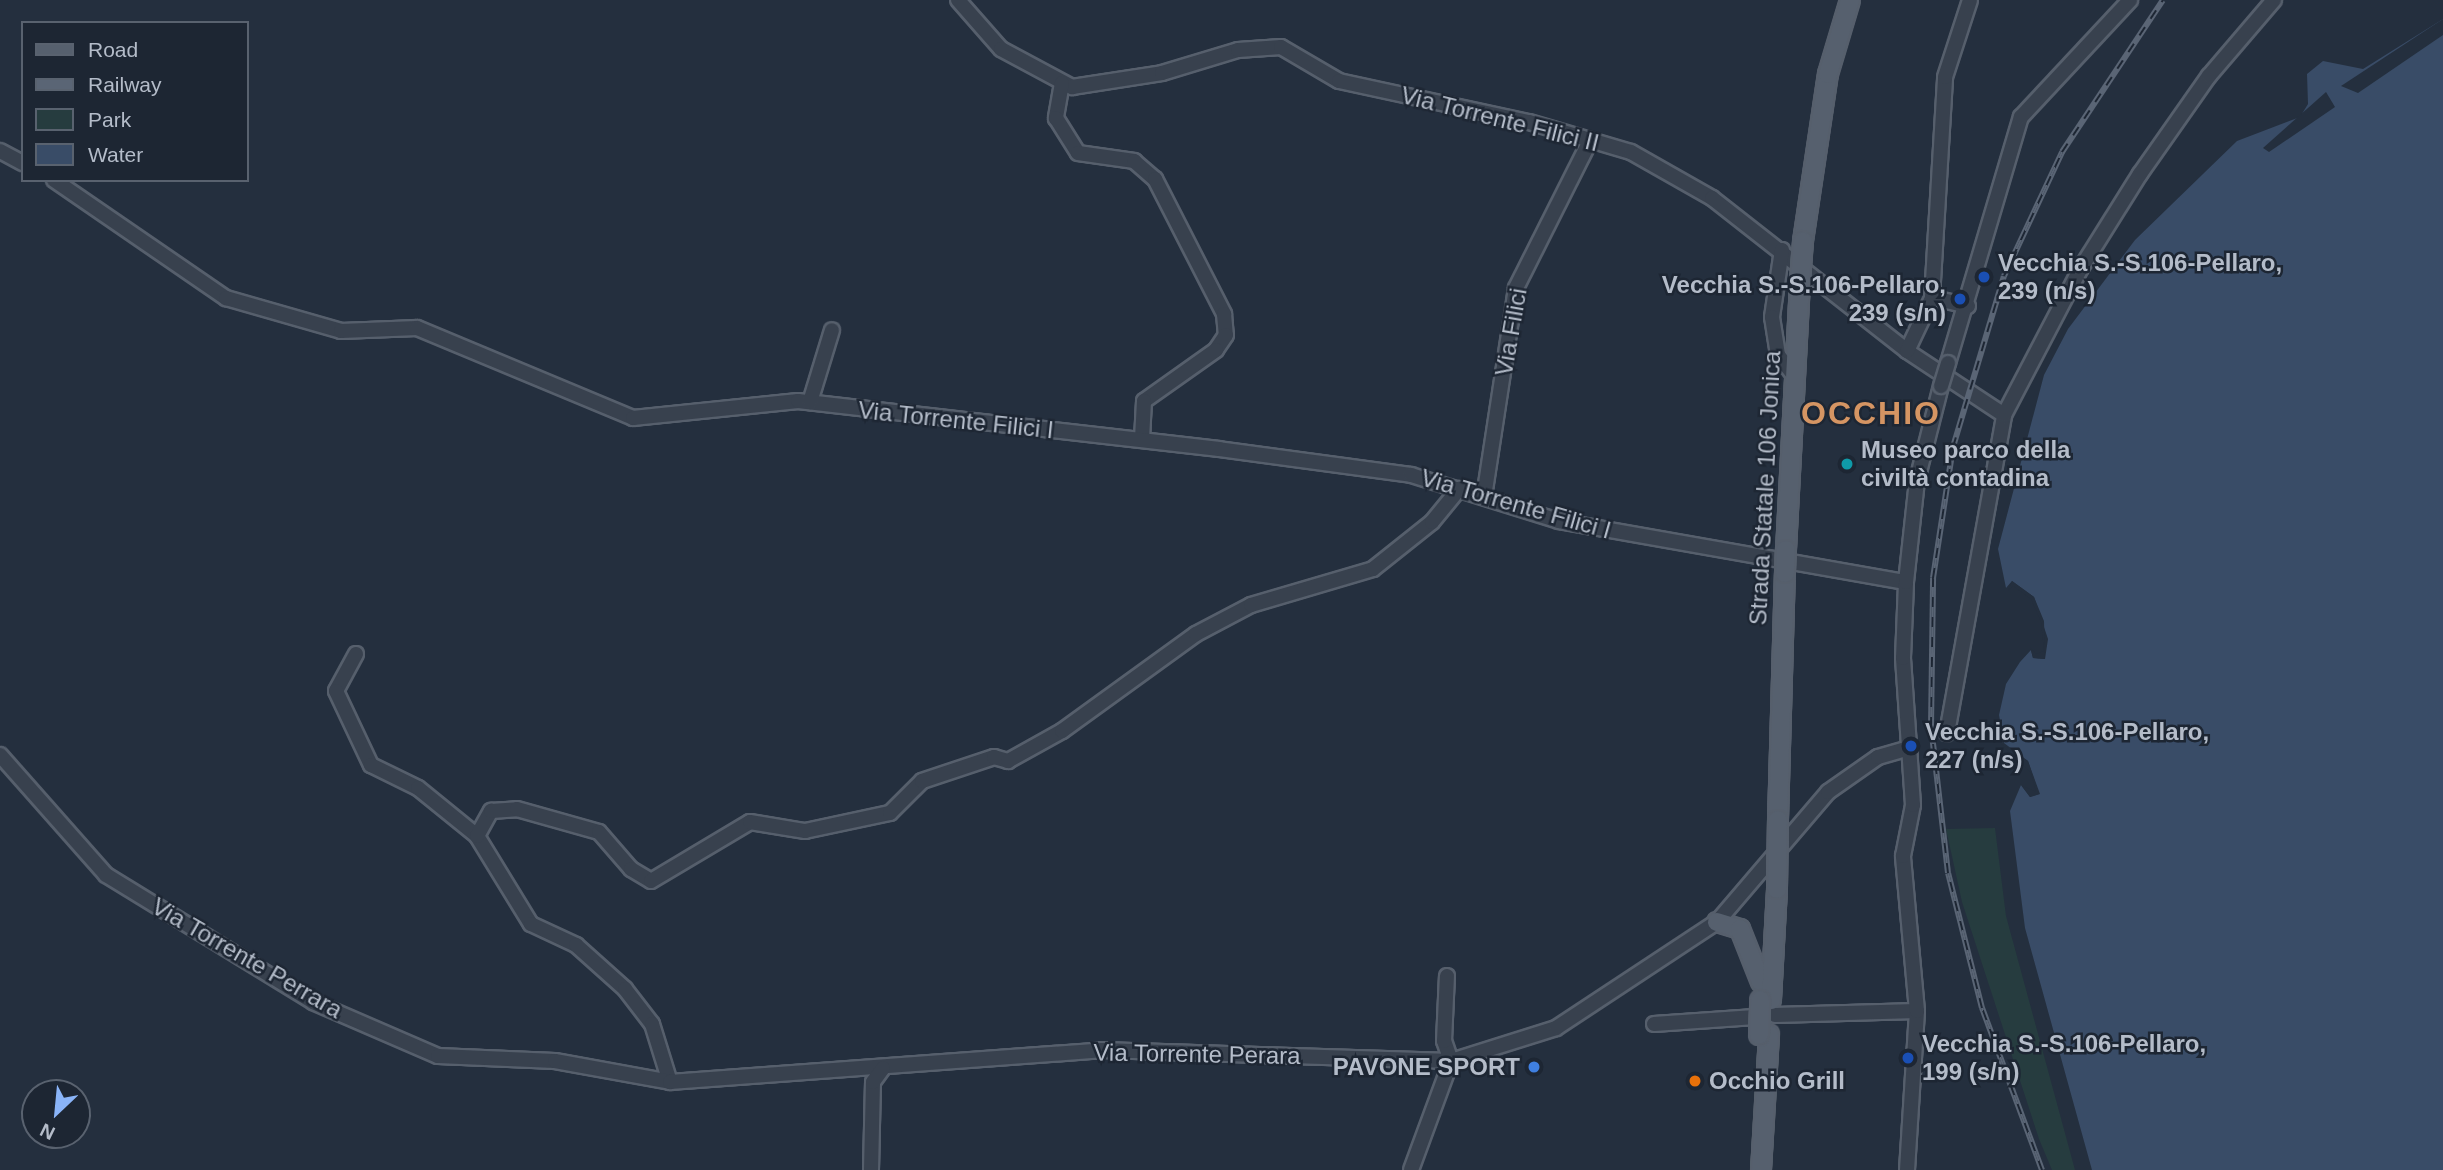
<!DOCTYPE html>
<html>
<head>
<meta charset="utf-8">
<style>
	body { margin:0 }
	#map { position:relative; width:2443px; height:1170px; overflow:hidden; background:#242f3e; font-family:Arial,sans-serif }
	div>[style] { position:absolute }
	.green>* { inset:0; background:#263c3f }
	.water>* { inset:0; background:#394c67 }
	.pier>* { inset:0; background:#242f3e }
	.roads { filter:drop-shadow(2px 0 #565f6c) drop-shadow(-2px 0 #565f6c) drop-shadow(0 2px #565f6c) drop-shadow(0 -2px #565f6c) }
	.minor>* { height:14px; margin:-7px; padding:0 7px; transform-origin:7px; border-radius:7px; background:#38414e }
	.major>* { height:18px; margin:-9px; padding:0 9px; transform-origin:9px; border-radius:9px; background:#56606e }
	.rail>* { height:6px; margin-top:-3px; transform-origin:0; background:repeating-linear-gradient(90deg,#1d2633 0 10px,#5a6575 0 20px); box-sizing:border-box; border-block:2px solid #5a6575 }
	.bridges { filter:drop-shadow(2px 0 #565f6c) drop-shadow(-2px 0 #565f6c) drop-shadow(0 2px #565f6c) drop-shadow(0 -2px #565f6c) }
	.minor-bridge>* { height:14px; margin:-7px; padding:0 7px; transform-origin:7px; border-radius:7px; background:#38414e }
	.major-bridge>* { height:18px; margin:-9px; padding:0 9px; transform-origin:9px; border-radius:9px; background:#56606e }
	.dots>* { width:19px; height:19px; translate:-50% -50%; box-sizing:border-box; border:4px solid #1d2633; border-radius:50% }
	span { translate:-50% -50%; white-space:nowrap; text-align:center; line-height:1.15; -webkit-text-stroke:5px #1d2633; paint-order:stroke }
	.street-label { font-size:24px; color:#b4bcc9 }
	.poi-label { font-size:24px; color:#b4bcc9; font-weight:700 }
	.left { translate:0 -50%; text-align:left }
	.right { translate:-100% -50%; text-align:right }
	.district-label { font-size:32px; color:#d59563; font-weight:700; letter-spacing:2px }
	.legend { position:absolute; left:21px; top:21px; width:228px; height:161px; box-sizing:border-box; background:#1d2633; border:2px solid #59626f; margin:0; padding:9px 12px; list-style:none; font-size:21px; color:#b4bcc9 }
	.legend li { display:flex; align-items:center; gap:14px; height:35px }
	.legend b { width:35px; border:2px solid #59626f }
	.north { position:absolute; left:21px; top:1079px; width:70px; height:70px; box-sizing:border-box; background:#1d2633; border:2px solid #59626f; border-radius:50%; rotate:206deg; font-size:19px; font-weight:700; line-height:28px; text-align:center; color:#b4bcc9 }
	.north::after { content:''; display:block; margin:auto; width:24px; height:32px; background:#8ab4f8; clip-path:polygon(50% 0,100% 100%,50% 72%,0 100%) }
</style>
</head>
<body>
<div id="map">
	<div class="green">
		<div style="clip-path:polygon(1995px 828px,2006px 916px,2075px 1170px,2052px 1170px,2039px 1139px,1962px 902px,1946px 829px)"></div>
	</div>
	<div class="water">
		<div style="clip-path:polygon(2443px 19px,2443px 1170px,2092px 1170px,2025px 928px,2010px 811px,2021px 785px,2030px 797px,2039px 794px,2028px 761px,2004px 743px,1999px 715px,2006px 684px,2020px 662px,2031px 650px,2033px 658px,2045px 659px,2048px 639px,2034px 597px,2012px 581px,2006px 588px,1998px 549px,2044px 375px,2068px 329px,2135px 240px,2237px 141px,2300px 117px,2308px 104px,2307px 74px,2323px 61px,2363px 69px)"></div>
	</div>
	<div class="pier">
		<div style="clip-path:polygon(2443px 19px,2443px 35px,2358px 93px,2341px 86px)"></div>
		<div style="clip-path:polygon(2326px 92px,2335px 107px,2269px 152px,2263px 148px)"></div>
		<div style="clip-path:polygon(2012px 581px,2034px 597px,2044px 621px,2045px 659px,2033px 658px,2030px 647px,2036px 654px,2044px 651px,2041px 622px,2031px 599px,2013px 586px,2008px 591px)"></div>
		<div style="clip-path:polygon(2001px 744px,2028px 761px,2040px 794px,2030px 797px,2021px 785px,2036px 792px,2031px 773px)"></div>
	</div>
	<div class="roads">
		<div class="minor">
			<div style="left:958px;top:0;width:65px;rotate:48.7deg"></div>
			<div style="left:1001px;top:49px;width:81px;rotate:28.2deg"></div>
			<div style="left:1072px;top:87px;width:91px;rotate:-8.8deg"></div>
			<div style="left:1162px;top:73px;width:79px;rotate:-16.8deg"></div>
			<div style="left:1238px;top:50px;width:43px;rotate:-4deg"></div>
			<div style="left:1281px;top:47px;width:67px;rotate:30.4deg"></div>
			<div style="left:1339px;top:81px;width:194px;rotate:12.2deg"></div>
			<div style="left:1529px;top:122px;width:106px;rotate:16.4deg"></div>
			<div style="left:1631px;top:152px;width:93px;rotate:29.6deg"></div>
			<div style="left:1712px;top:198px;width:248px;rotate:38.1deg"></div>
			<div style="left:1907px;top:351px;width:116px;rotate:33.4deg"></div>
			<div style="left:1062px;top:83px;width:36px;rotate:100deg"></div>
			<div style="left:1056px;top:118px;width:41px;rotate:57.8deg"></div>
			<div style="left:1078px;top:153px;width:57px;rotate:8.1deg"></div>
			<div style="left:1134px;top:161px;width:28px;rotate:41deg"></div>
			<div style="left:1155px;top:179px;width:152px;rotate:62.9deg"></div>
			<div style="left:1224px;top:314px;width:21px;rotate:85deg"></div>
			<div style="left:1226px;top:335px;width:18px;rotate:124deg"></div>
			<div style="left:1216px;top:350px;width:88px;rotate:144.7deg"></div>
			<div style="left:1144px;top:401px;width:39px;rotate:93deg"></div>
			<div style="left:0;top:151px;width:26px;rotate:28deg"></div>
			<div style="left:54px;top:180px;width:209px;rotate:34.5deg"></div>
			<div style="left:226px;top:298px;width:120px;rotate:16deg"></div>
			<div style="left:341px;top:331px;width:76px;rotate:-2.3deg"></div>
			<div style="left:417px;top:328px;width:234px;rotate:22.6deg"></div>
			<div style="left:633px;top:418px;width:166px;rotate:-5.9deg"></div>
			<div style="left:798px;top:401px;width:424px;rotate:6.5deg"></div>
			<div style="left:1219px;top:449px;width:194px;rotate:7.7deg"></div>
			<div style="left:1411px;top:475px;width:155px;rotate:17.3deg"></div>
			<div style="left:1559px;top:521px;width:352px;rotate:10deg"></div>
			<div style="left:1782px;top:250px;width:68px;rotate:98.5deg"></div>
			<div style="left:1772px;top:317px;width:38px;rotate:81deg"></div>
			<div style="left:1778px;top:355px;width:28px;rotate:52deg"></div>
			<div style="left:1968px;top:306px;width:37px;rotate:-167deg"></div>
			<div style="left:1932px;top:298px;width:221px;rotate:-86.6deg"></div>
			<div style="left:1945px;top:77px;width:81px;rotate:-72deg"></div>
			<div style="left:1907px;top:351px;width:59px;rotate:-64.7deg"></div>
			<div style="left:1948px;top:363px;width:257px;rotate:-73.5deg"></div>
			<div style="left:2021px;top:117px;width:160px;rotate:-47deg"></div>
			<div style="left:810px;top:402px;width:75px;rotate:-73deg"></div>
			<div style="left:1484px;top:497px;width:211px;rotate:-81.3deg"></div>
			<div style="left:1516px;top:288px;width:165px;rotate:-63.3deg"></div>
			<div style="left:356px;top:654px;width:42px;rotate:118.4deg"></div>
			<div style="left:336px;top:691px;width:82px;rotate:64.7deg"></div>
			<div style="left:371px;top:765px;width:52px;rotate:26.1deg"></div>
			<div style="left:418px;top:788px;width:76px;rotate:39.1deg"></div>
			<div style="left:477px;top:836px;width:103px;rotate:58.5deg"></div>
			<div style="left:531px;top:924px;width:50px;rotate:25deg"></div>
			<div style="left:576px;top:945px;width:66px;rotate:41.9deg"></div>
			<div style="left:625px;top:989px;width:44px;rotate:52.4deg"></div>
			<div style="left:652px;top:1024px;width:61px;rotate:72.8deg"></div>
			<div style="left:1947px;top:733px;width:323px;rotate:-79.8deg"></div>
			<div style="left:2004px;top:415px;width:166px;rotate:-62.4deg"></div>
			<div style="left:2081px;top:268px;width:111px;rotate:-57.9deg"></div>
			<div style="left:2140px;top:174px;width:120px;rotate:-54.9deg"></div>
			<div style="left:2209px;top:76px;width:100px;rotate:-49.5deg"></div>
			<div style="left:0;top:755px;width:160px;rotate:48.5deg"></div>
			<div style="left:106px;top:875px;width:243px;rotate:31.5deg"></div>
			<div style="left:313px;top:1002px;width:136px;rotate:23.4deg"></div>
			<div style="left:438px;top:1056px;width:117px;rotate:2.4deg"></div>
			<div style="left:555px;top:1061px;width:117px;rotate:10.3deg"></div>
			<div style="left:670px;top:1082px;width:432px;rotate:-4.2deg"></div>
			<div style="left:1101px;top:1050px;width:350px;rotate:1.8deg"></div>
			<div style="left:1451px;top:1061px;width:110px;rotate:-17.4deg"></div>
			<div style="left:1556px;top:1028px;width:193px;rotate:-33.4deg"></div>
			<div style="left:1717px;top:922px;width:171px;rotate:-49.5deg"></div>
			<div style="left:1828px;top:792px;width:61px;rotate:-35deg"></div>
			<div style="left:1878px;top:757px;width:29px;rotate:-16deg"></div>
			<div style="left:477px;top:836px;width:29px;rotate:-61deg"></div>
			<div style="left:491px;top:811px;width:26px;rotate:-4deg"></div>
			<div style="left:517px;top:809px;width:85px;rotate:15.7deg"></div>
			<div style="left:599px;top:832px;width:49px;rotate:49.1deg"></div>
			<div style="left:631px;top:869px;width:23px;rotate:31deg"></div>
			<div style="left:651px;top:881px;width:115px;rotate:-30.8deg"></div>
			<div style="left:750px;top:822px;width:56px;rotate:9.3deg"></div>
			<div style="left:805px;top:831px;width:87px;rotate:-12deg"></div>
			<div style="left:890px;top:813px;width:45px;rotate:-45deg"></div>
			<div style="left:922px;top:781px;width:76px;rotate:-18.4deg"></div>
			<div style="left:994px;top:757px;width:15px;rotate:16deg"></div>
			<div style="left:1008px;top:761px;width:62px;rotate:-29.1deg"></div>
			<div style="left:1062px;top:731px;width:165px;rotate:-35.9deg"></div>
			<div style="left:1196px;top:634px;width:62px;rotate:-27.8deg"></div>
			<div style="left:1251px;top:605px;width:127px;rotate:-16.4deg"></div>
			<div style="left:1373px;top:569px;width:75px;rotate:-38.5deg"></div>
			<div style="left:1432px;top:522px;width:43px;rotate:-50.7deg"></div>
			<div style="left:1775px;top:1015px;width:142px;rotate:-1.6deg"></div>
			<div style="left:1654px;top:1024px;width:101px;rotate:-4deg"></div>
			<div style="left:871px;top:1170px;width:88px;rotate:-88.7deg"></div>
			<div style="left:873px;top:1082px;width:17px;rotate:-54deg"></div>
			<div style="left:1411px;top:1170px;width:116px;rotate:-69.8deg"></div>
			<div style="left:1451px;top:1061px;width:21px;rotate:-109deg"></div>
			<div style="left:1444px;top:1041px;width:65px;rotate:-87.4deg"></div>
			<div style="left:1907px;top:1170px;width:159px;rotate:-86.4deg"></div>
			<div style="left:1917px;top:1011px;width:156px;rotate:-95.2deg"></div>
			<div style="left:1903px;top:856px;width:52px;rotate:-78.9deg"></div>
			<div style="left:1913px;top:805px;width:147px;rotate:-93.9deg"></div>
			<div style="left:1903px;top:658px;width:76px;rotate:-87.7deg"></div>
			<div style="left:1906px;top:582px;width:103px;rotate:-83.8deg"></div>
			<div style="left:1917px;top:480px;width:97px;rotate:-75.7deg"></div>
		</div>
		<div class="major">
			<div style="left:1803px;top:241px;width:169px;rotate:-81.5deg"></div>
			<div style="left:1828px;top:74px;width:77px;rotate:-73.4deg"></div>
			<div style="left:1786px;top:550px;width:269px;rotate:-87deg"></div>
			<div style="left:1778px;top:820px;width:247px;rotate:-88.4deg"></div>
			<div style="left:1717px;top:922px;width:24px;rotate:17deg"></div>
			<div style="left:1740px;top:929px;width:57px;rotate:68.4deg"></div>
			<div style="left:1771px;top:1000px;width:111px;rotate:-86.9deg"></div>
			<div style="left:1761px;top:1170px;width:136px;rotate:-86.6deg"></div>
		</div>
	</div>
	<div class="rail">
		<div style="left:2042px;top:1170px;width:173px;rotate:-110.3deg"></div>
		<div style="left:1982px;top:1008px;width:139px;rotate:-104.1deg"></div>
		<div style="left:1948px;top:873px;width:147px;rotate:-96.6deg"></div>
		<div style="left:1931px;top:727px;width:149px;rotate:-89.2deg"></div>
		<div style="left:1933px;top:578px;width:133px;rotate:-81.3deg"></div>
		<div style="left:1953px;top:447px;width:178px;rotate:-73.4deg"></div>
		<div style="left:2004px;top:276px;width:137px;rotate:-64.9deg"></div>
		<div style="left:2062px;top:152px;width:182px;rotate:-56.4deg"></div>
	</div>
	<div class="bridges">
		<div class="minor-bridge">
			<div style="left:1941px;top:386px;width:24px;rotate:-73deg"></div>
		</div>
		<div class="major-bridge">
			<div style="left:1800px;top:281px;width:40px;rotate:-85.7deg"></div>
			<div style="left:1785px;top:573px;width:23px;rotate:-88deg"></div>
			<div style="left:1777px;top:889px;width:69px;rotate:-89.2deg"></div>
			<div style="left:1759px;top:1035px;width:35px;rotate:-88deg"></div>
		</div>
	</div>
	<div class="dots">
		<div style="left:1984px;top:277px;background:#1a4fb4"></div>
		<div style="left:1960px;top:299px;background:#1a4fb4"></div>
		<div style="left:1847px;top:464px;background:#0f9aa8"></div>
		<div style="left:1911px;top:746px;background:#1a4fb4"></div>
		<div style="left:1908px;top:1058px;background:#1a4fb4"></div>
		<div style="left:1534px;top:1067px;background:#3f7fe0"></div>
		<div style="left:1695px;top:1081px;background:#e8710a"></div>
	</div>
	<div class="street-label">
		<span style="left:1500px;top:119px;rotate:14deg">Via Torrente Filici II</span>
		<span style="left:1511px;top:332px;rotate:-80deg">Via Filici</span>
		<span style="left:956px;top:420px;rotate:6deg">Via Torrente Filici I</span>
		<span style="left:1765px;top:488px;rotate:-87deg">Strada Statale 106 Jonica</span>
		<span style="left:1516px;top:504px;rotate:16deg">Via Torrente Filici I</span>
		<span style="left:247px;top:958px;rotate:30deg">Via Torrente Perrara</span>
		<span style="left:1197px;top:1054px;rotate:1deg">Via Torrente Perara</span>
	</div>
	<div class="poi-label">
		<span class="left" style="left:1998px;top:277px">Vecchia S.-S.106-Pellaro,<br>239 (n/s)</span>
		<span class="right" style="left:1946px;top:299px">Vecchia S.-S.106-Pellaro,<br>239 (s/n)</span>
		<span class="left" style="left:1861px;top:464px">Museo parco della<br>civiltà contadina</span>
		<span class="left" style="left:1925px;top:746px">Vecchia S.-S.106-Pellaro,<br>227 (n/s)</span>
		<span class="left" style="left:1922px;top:1058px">Vecchia S.-S.106-Pellaro,<br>199 (s/n)</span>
		<span class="right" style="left:1520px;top:1067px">PAVONE SPORT</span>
		<span class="left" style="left:1709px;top:1081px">Occhio Grill</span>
	</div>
	<div class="district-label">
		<span style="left:1871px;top:413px">OCCHIO</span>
	</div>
	<ul class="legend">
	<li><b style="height:9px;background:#56606e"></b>Road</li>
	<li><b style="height:9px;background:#5a6575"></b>Railway</li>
	<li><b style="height:19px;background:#263c3f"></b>Park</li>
	<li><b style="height:19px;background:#394c67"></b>Water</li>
	</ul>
	<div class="north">N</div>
</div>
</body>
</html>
